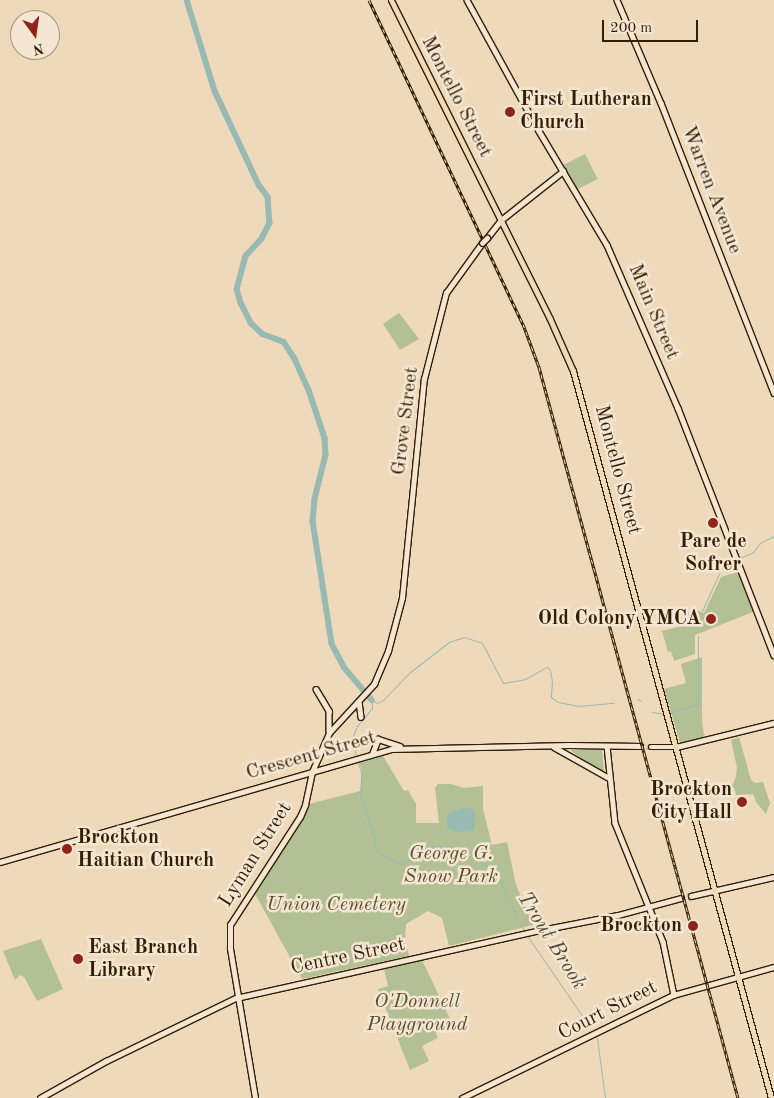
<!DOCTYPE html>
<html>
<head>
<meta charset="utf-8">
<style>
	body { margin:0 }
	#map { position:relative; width:774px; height:1098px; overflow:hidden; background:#eed9ba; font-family:"Old Standard TT",serif }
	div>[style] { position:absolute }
	.green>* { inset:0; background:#b3c094; transform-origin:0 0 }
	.water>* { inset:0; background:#99bab3 }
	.stream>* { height:1px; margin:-0.5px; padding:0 0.5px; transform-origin:0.5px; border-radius:0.5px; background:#99bab3 }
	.river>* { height:5.5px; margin:-2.75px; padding:0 2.75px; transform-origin:2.75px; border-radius:2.75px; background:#99bab3 }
	.secondary-tunnel>* { height:4.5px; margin-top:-2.25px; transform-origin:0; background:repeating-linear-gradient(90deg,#c8b495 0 4.5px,transparent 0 6.5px) }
	.roads { filter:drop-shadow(1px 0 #321e01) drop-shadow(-1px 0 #321e01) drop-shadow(0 1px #321e01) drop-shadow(0 -1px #321e01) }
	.secondary>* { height:4.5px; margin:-2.25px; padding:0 2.25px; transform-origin:2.25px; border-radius:2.25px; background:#f4e6d2 }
	.primary>* { height:5px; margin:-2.5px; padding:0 2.5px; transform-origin:2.5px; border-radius:2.5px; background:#eed9ba }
	.rail>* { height:3px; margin-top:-1.5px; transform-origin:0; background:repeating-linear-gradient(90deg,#f4e6d2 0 4px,#321e01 0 8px); box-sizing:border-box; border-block:1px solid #321e01 }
	.bridges { filter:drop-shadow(1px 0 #321e01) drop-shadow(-1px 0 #321e01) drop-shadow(0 1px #321e01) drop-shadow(0 -1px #321e01) }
	.secondary-bridge>* { height:4.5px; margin:-2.25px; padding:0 2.25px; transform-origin:2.25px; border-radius:2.25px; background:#f4e6d2 }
	.dots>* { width:14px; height:14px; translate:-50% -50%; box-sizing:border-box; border:2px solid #f4e6d2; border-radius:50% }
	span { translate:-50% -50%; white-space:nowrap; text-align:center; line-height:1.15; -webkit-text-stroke:5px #f4e6d2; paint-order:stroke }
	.street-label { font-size:20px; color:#321e01 }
	.poi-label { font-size:20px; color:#321e01; font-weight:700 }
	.left { translate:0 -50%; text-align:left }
	.right { translate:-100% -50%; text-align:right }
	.park-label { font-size:20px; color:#594f2d; font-style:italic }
	.water-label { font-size:21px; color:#514d36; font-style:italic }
	.north { position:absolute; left:10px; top:10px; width:50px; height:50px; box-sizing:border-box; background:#f4e6d2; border:1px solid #a6967e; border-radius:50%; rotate:166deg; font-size:14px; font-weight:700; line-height:20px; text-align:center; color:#321e01 }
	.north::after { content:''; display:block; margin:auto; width:18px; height:22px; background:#8f2418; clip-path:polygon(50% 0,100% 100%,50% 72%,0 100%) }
	.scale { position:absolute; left:602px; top:20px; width:96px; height:22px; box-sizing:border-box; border:2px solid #321e01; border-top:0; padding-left:6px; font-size:15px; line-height:18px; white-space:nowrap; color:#321e01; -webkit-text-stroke:4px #f4e6d2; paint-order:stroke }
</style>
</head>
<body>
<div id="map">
	<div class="green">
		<div style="left:585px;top:154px;width:28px;height:24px;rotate:63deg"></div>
		<div style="clip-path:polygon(399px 313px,419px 339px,400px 350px,383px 324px)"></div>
		<div style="clip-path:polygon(738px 572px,753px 612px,695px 635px,695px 654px,674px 661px,671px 651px,668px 652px,662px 631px,689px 624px,686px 614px,694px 612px,694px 609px,704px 613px,721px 577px)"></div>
		<div style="clip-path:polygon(702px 657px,702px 718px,704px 737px,680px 743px,664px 689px,686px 683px,681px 664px)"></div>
		<div style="clip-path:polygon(739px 737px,751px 780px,755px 783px,763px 782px,770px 803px,766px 814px,756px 802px,753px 794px,736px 795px,734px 787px,712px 794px,711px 791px,733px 784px,736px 777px,737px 768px,731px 740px)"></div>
		<div style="clip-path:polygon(570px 750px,602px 750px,604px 772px,590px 765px)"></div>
		<div style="clip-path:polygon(383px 756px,404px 791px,408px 790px,416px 804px,416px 823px,439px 823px,435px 788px,438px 784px,451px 784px,464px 788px,483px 786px,483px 809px,492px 845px,507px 842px,516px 885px,533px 925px,449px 946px,442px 918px,428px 911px,406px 924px,405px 940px,409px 956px,302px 979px,254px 892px,291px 836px,309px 804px,360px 791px,362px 770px,359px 763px)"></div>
		<div style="clip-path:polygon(41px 939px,63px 989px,37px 1001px,24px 977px,20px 975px,15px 980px,3px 951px)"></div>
		<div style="clip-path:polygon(422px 960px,453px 1025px,436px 1033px,438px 1038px,422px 1046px,429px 1061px,410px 1070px,378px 989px,388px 986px,384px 969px)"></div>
	</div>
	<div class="water">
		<div style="clip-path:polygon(466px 807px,475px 811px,475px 825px,473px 831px,456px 832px,447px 828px,447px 817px,449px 813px)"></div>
	</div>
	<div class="stream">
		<div style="left:702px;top:611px;width:51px;rotate:-65.5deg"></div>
		<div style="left:723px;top:565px;width:33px;rotate:-23deg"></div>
		<div style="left:753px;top:552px;width:11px;rotate:-52deg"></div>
		<div style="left:760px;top:543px;width:16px;rotate:-27deg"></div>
		<div style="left:637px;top:699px;width:4px;rotate:27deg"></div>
		<div style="left:652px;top:712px;width:13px;rotate:9deg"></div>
		<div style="left:669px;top:713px;width:31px;rotate:-19deg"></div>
		<div style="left:698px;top:703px;width:67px;rotate:-90deg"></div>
		<div style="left:356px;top:758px;width:22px;rotate:-98deg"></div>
		<div style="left:353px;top:736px;width:11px;rotate:-68deg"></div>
		<div style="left:357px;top:726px;width:23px;rotate:-50deg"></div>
		<div style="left:372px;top:708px;width:8px;rotate:-90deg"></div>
		<div style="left:372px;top:700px;width:6px;rotate:31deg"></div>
		<div style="left:377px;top:703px;width:7px;rotate:-27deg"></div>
		<div style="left:383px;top:700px;width:37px;rotate:-46deg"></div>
		<div style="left:409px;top:673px;width:51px;rotate:-37.8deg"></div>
		<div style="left:449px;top:642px;width:16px;rotate:-18deg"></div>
		<div style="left:464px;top:637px;width:19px;rotate:18deg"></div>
		<div style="left:482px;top:643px;width:45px;rotate:62.3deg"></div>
		<div style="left:503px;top:683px;width:22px;rotate:-10deg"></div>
		<div style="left:525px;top:679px;width:25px;rotate:-29deg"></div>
		<div style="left:547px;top:667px;width:4px;rotate:45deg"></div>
		<div style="left:550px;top:670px;width:11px;rotate:80deg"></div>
		<div style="left:552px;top:681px;width:16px;rotate:94deg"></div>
		<div style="left:551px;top:697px;width:9px;rotate:36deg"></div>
		<div style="left:558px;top:702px;width:20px;rotate:11deg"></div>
		<div style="left:578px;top:706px;width:36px;rotate:-5deg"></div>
		<div style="left:357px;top:761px;width:11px;rotate:68deg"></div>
		<div style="left:361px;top:771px;width:29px;rotate:90deg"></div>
		<div style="left:361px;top:800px;width:30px;rotate:69deg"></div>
		<div style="left:372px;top:828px;width:22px;rotate:80deg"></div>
		<div style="left:376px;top:850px;width:6px;rotate:45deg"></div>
		<div style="left:380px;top:854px;width:24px;rotate:24deg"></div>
		<div style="left:402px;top:864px;width:36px;rotate:-30deg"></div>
		<div style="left:433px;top:846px;width:16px"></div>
		<div style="left:449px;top:846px;width:17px;rotate:24deg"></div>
		<div style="left:465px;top:853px;width:23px;rotate:29deg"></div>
		<div style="left:485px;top:864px;width:14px;rotate:39deg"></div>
		<div style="left:496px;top:873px;width:64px;rotate:64.2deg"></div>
		<div style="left:526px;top:934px;width:101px;rotate:55.5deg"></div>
		<div style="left:597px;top:1038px;width:61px;rotate:82.4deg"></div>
	</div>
	<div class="river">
		<div style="left:187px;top:0;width:95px;rotate:72.9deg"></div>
		<div style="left:215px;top:91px;width:104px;rotate:64.9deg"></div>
		<div style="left:259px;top:185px;width:15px;rotate:53deg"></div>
		<div style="left:268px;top:197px;width:26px;rotate:86deg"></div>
		<div style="left:270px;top:223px;width:18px;rotate:117deg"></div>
		<div style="left:262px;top:239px;width:23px;rotate:133deg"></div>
		<div style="left:246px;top:256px;width:34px;rotate:105deg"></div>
		<div style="left:237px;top:289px;width:15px;rotate:74deg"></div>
		<div style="left:241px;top:303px;width:22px;rotate:63deg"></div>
		<div style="left:251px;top:323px;width:16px;rotate:43deg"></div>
		<div style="left:263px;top:334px;width:22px;rotate:21deg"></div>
		<div style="left:284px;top:342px;width:20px;rotate:57deg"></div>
		<div style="left:295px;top:359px;width:34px;rotate:66deg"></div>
		<div style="left:309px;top:390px;width:51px;rotate:71.6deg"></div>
		<div style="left:325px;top:438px;width:17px;rotate:87deg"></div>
		<div style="left:326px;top:455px;width:45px;rotate:104deg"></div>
		<div style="left:315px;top:499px;width:22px;rotate:95deg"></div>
		<div style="left:313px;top:521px;width:124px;rotate:81.2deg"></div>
		<div style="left:332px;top:644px;width:26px;rotate:62deg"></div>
		<div style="left:344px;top:667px;width:43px;rotate:49.7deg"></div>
	</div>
	<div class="secondary-tunnel">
		<div style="left:640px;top:746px;width:11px;rotate:5deg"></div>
	</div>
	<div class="roads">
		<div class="secondary">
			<div style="left:467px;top:0;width:149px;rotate:61.2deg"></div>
			<div style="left:539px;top:131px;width:133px;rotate:59.2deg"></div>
			<div style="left:607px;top:245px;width:178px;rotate:66.5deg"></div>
			<div style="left:678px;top:408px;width:265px;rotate:68.8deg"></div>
			<div style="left:617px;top:0;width:112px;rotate:66.9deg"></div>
			<div style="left:661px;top:103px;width:311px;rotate:68.7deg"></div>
			<div style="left:487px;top:238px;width:23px;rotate:-52deg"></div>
			<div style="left:501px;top:220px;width:79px;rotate:-38.3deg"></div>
			<div style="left:316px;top:689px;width:26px;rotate:59deg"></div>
			<div style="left:329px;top:711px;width:20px;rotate:90deg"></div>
			<div style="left:359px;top:701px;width:16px;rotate:83deg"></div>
			<div style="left:607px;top:746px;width:77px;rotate:84.1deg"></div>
			<div style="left:615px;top:823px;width:128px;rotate:68deg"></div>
			<div style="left:663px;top:942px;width:54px;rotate:78.3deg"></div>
			<div style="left:554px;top:747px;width:63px;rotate:29.4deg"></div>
			<div style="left:651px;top:747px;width:25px"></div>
			<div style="left:676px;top:747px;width:101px;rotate:-13.8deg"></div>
			<div style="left:372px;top:754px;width:16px;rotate:-68deg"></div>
			<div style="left:378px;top:739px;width:23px;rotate:18deg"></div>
			<div style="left:0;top:862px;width:407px;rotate:-16.1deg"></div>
			<div style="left:391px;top:749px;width:178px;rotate:-1.3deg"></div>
			<div style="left:569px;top:745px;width:71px;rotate:0.8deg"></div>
			<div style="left:691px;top:896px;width:85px;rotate:-12.9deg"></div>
			<div style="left:40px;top:1098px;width:76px;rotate:-29.3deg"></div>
			<div style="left:106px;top:1061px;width:144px;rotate:-25.9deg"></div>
			<div style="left:236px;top:998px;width:312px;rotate:-12.6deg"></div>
			<div style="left:541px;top:930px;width:78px;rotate:-11deg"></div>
			<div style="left:618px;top:915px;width:65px;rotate:-15.1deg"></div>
			<div style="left:255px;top:1098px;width:152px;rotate:-99.5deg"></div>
			<div style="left:230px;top:948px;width:23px;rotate:-90deg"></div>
			<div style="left:230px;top:925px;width:129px;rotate:-57.1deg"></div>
			<div style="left:300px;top:817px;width:13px;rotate:-67deg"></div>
			<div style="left:305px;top:805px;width:34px;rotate:-78deg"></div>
			<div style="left:312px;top:772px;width:43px;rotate:-66.4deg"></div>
			<div style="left:329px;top:733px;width:67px;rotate:-47.4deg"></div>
			<div style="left:374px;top:684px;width:36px;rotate:-67deg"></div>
			<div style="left:388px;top:651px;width:55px;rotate:-75.2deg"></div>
			<div style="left:402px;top:598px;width:220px;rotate:-84.3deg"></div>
			<div style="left:424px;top:379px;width:89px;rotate:-75.7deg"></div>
			<div style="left:446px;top:293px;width:62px;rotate:-54.2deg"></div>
			<div style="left:462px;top:1098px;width:235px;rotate:-26deg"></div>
			<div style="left:673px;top:995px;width:105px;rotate:-15.5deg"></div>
		</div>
		<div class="primary">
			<div style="left:391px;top:0;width:356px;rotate:63.5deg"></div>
			<div style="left:550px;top:319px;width:57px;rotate:66.1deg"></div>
			<div style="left:573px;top:371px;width:753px;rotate:74.76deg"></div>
		</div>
	</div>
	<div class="rail">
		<div style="left:369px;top:0;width:359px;rotate:64.6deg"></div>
		<div style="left:523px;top:324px;width:46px;rotate:69.6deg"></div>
		<div style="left:539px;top:367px;width:758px;rotate:74.77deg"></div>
	</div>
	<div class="bridges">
		<div class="secondary-bridge">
			<div style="left:482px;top:243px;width:7px;rotate:-45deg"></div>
		</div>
	</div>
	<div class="dots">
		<div style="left:510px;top:112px;background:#8f2418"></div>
		<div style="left:713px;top:523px;background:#8f2418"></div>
		<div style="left:711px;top:619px;background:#8f2418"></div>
		<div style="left:742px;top:802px;background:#8f2418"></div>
		<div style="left:67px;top:849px;background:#8f2418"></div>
		<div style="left:693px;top:926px;background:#8f2418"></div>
		<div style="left:78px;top:959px;background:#8f2418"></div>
	</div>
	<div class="street-label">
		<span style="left:456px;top:97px;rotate:63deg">Montello Street</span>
		<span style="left:711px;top:190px;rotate:69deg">Warren Avenue</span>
		<span style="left:653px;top:312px;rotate:67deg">Main Street</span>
		<span style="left:406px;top:421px;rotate:-83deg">Grove Street</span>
		<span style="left:617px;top:470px;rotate:75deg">Montello Street</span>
		<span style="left:311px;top:756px;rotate:-16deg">Crescent Street</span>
		<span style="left:256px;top:855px;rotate:-58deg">Lyman Street</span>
		<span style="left:348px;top:957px;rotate:-12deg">Centre Street</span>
		<span style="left:608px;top:1011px;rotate:-27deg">Court Street</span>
	</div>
	<div class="poi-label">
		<span class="left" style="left:520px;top:112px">First Lutheran<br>Church</span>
		<span style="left:713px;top:554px">Pare de<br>Sofrer</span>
		<span class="right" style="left:701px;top:619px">Old Colony YMCA</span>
		<span class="right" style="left:732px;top:802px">Brockton<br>City Hall</span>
		<span class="left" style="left:77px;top:850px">Brockton<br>Haitian Church</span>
		<span class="right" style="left:682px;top:926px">Brockton</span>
		<span class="left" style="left:88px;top:960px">East Branch<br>Library</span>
	</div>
	<div class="park-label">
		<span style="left:451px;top:866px">George G.<br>Snow Park</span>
		<span style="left:336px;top:905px">Union Cemetery</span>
		<span style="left:417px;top:1014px">O'Donnell<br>Playground</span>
	</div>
	<div class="water-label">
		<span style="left:551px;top:941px;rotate:58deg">Trout Brook</span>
	</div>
	<div class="north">N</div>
	<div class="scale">200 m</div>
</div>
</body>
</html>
